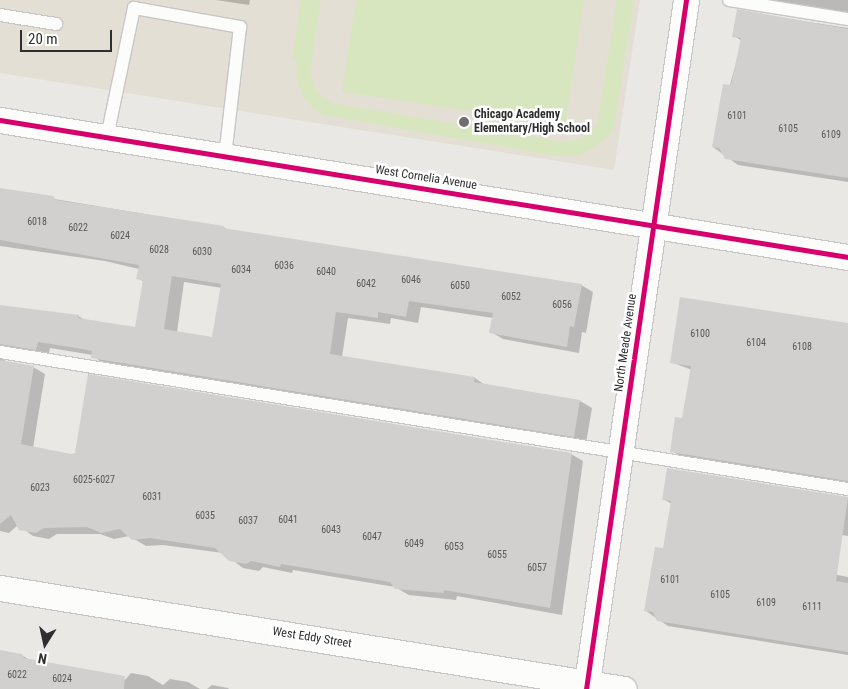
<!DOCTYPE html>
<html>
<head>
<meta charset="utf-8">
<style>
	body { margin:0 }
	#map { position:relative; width:848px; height:689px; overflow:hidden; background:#eae8e5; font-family:"Roboto Condensed",sans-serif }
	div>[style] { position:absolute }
	.education>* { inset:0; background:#e4dfd4 }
	.pitch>* { inset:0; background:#d8e6c0 }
	.shadow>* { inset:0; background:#0003 }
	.building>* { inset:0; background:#d2d0ce }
	.roads { filter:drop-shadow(1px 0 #c7c6c7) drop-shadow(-1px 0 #c7c6c7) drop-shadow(0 1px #c7c6c7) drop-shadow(0 -1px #c7c6c7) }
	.lane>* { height:12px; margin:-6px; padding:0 6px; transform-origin:6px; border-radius:6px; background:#fcfcfb }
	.street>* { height:25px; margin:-12.5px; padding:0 12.5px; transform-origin:12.5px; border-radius:12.5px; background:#fcfcfb }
	.cycleway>* { height:5px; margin:-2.5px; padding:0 2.5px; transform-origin:2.5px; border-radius:2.5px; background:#d6006c }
	.dots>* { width:14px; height:14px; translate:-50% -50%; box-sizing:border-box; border:2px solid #fff; border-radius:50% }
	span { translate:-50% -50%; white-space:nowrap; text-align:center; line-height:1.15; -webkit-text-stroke:5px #fff; paint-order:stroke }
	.number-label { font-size:10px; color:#585757 }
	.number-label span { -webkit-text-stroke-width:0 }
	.poi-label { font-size:12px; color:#2e2e2e; font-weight:700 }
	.left { translate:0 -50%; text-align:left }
	.street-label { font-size:12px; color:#2e2e2e }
	.north { position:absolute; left:20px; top:619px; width:50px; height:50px; -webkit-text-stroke:4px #fff; paint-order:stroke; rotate:190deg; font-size:14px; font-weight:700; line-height:20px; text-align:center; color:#2e2e2e }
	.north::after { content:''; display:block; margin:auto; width:18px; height:22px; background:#2e2e2e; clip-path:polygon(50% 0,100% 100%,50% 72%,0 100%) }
	.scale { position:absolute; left:20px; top:30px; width:92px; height:22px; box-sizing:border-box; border:2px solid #2e2e2e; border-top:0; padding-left:6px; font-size:15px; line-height:18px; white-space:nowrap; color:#2e2e2e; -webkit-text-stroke:4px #fff; paint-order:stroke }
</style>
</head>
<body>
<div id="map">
	<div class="education">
		<div style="clip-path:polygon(0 0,640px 0,614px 170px,0 73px)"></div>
	</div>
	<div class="pitch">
		<div style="clip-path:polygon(301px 0,321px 0,310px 73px,316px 90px,331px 103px,566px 142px,585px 137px,597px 125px,617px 0,634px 0,614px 127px,608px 137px,593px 149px,576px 156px,557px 156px,323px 115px,312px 108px,303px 96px,297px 78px,296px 60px,292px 59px)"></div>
		<div style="clip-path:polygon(356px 0,584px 0,565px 125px,342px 92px)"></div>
	</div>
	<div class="shadow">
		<div style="clip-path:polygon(216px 0,250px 0,249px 5px)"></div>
		<div style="clip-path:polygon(757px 0,848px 0,848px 15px)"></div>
		<div style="clip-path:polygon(738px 11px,848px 28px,848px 182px,738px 165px,713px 147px,742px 41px,734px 36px)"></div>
		<div style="clip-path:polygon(evenodd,0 190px,223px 227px,230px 231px,581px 285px,593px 292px,586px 333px,582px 332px,579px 353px,503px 339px,491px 332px,493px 318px,421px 307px,418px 323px,391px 318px,390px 324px,348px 318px,342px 357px,475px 378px,485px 385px,580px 401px,592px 408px,586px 443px,104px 365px,93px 355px,50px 348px,48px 356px,3px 358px,6px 362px,33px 367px,45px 374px,33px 448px,46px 451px,76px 455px,571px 454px,583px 461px,562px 615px,457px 596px,456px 600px,409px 595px,395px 587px,293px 570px,292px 573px,263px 567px,259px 571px,243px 568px,223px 553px,163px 545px,146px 546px,129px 536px,114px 539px,100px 534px,57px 534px,49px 539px,33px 536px,18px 525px,9px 533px,0 531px,0 307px,78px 316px,87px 321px,136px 329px,144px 282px,138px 278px,139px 269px,105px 261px,0 246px,0 190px,184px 282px,222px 288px,213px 338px,177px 332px,184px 282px)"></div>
		<div style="clip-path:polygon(848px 324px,848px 484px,682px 457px,672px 451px,683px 419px,692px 370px,671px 362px)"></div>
		<div style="clip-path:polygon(848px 498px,848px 536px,788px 526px,781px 564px,848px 577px,848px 655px,668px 626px,646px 611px,664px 550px,672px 504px,663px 499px)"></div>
		<div style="clip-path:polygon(21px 655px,32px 661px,124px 681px,131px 673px,148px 676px,163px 685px,170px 679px,188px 682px,200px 689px,0 689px,0 656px)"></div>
		<div style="clip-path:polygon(212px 685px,228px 688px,229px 689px,207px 689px)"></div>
	</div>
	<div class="building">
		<div style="clip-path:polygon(737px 9px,848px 29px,848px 178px,725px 159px,719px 148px,712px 147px,723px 84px,731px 85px,741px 38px,732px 37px)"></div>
		<div style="clip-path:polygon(evenodd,0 188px,53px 196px,56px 200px,224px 226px,223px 228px,582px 284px,574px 327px,570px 326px,567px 347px,489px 333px,493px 313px,409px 301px,406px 317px,378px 312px,378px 318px,336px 312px,330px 354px,475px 377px,474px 382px,580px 400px,574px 437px,91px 358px,92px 351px,83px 349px,38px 342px,36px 350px,0 344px,0 305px,79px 315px,78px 318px,135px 327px,143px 280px,136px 279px,139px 265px,0 240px,0 188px,172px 276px,221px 284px,212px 337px,164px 329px,172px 276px)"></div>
		<div style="clip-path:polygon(680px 297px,848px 323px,848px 481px,670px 452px,675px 417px,682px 418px,691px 366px,670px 363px)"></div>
		<div style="clip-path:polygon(0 360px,34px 366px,21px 444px,71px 454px,75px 453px,88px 374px,572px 453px,550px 608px,444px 590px,444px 593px,395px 589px,390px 582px,281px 564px,280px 567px,251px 561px,246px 564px,229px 561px,215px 548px,150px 538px,132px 540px,120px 529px,101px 533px,87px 527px,44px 528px,36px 533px,19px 530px,11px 515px,0 524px)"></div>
		<div style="clip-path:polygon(667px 468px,848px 497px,836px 581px,848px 583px,848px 652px,657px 621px,653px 612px,644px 611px,655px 547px,663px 548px,671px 501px,662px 500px)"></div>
		<div style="clip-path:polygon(0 650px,22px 654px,24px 658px,125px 676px,124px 689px,0 689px)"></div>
	</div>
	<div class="roads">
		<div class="lane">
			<div style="left:729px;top:0;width:121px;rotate:9.1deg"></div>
			<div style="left:0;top:15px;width:57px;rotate:9.1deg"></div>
			<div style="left:107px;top:137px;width:132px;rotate:-78.2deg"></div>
			<div style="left:134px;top:8px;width:108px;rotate:10.2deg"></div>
			<div style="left:240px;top:27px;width:130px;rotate:96.6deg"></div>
			<div style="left:0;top:352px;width:859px;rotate:9.18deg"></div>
		</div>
		<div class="street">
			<div style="left:0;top:120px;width:859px;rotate:9.18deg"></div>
			<div style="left:0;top:588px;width:632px;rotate:9.19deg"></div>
			<div style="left:586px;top:689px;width:696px;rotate:-81.74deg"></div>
		</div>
	</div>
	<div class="cycleway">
		<div style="left:0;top:120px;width:859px;rotate:9.18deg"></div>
		<div style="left:586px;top:689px;width:696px;rotate:-81.74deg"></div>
	</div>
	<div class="dots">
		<div style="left:464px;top:122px;background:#706f6e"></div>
	</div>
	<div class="number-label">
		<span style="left:737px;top:116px">6101</span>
		<span style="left:788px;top:129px">6105</span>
		<span style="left:831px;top:135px">6109</span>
		<span style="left:37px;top:222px">6018</span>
		<span style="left:78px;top:228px">6022</span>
		<span style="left:120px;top:236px">6024</span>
		<span style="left:159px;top:250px">6028</span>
		<span style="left:202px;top:252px">6030</span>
		<span style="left:284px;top:266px">6036</span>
		<span style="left:241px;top:270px">6034</span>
		<span style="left:326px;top:272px">6040</span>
		<span style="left:411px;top:280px">6046</span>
		<span style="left:366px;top:284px">6042</span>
		<span style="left:460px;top:286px">6050</span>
		<span style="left:511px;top:297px">6052</span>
		<span style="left:562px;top:305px">6056</span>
		<span style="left:700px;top:334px">6100</span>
		<span style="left:756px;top:343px">6104</span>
		<span style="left:802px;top:347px">6108</span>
		<span style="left:94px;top:480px">6025-6027</span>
		<span style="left:40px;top:488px">6023</span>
		<span style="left:152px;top:497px">6031</span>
		<span style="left:205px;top:516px">6035</span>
		<span style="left:288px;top:520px">6041</span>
		<span style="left:248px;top:521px">6037</span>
		<span style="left:331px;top:530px">6043</span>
		<span style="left:372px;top:537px">6047</span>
		<span style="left:414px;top:544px">6049</span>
		<span style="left:454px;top:547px">6053</span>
		<span style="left:497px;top:555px">6055</span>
		<span style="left:537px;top:568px">6057</span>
		<span style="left:670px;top:580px">6101</span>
		<span style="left:720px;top:595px">6105</span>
		<span style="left:766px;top:603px">6109</span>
		<span style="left:812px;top:607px">6111</span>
		<span style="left:17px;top:675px">6022</span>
		<span style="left:62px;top:679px">6024</span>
	</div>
	<div class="poi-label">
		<span class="left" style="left:474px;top:122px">Chicago Academy<br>Elementary/High School</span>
	</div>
	<div class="street-label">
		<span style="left:426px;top:178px;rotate:9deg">West Cornelia Avenue</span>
		<span style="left:626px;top:343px;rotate:-82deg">North Meade Avenue</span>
		<span style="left:312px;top:638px;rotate:9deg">West Eddy Street</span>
	</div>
	<div class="north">N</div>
	<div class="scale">20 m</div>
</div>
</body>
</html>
